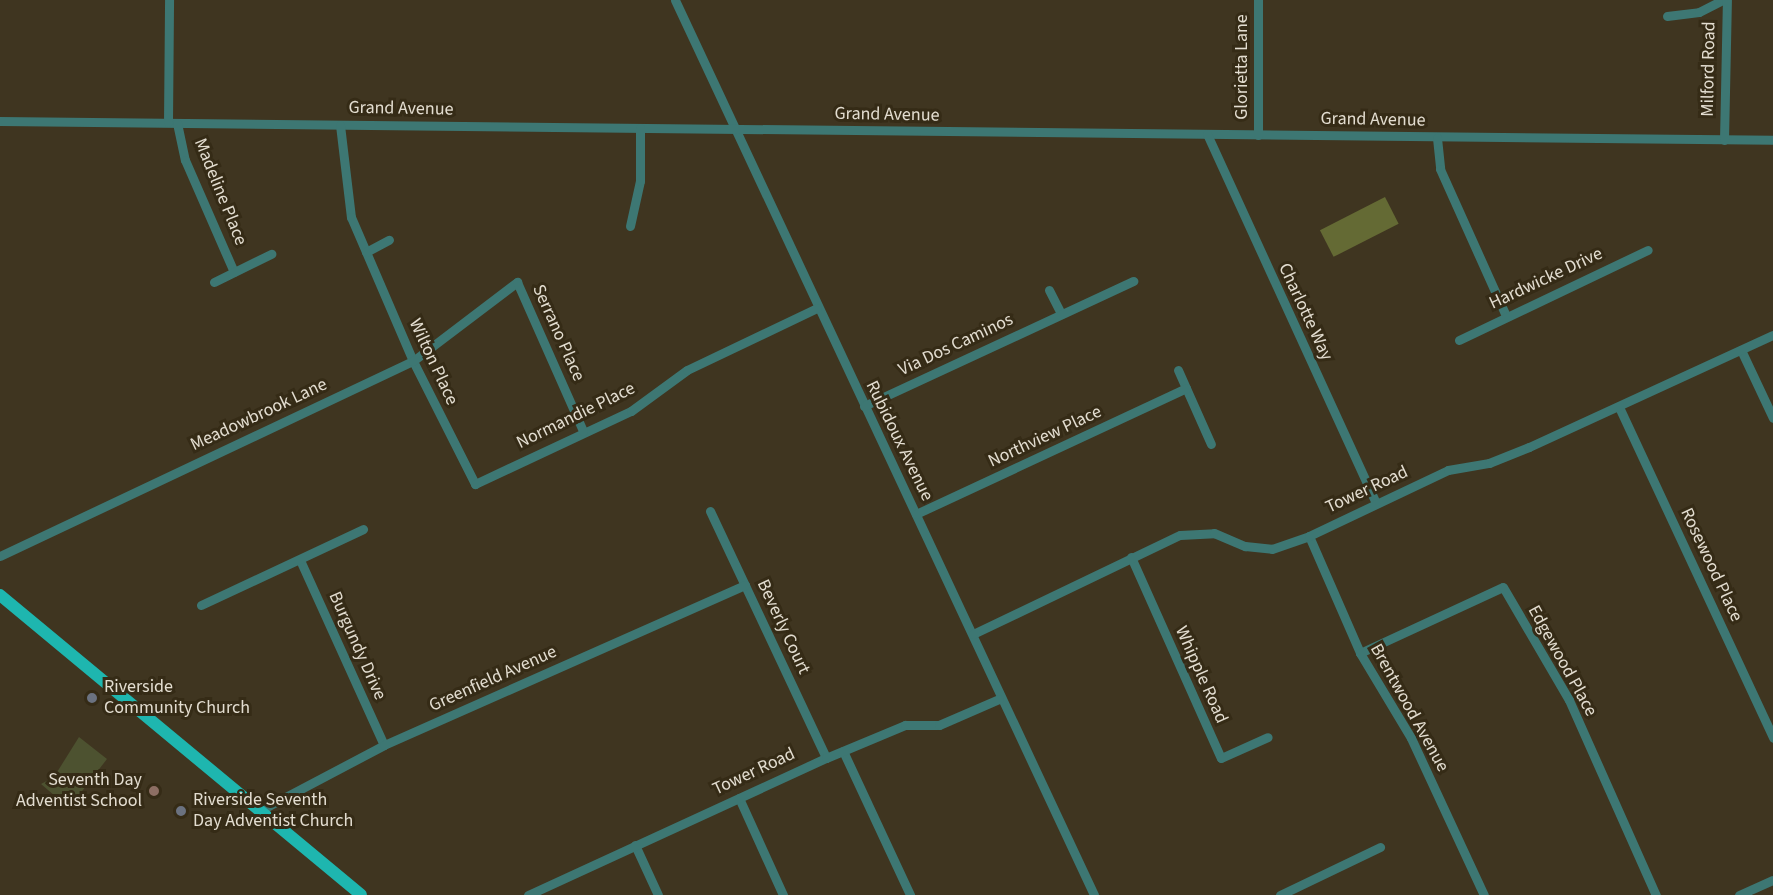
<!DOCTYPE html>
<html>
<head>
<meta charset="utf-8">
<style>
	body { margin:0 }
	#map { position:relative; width:1773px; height:895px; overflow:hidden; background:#3f3520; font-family:"Source Sans 3",sans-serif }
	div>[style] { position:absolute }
	.green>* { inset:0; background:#4d5230 }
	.forest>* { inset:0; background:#646a34; transform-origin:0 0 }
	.minor>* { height:9px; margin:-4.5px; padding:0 4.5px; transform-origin:4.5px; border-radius:4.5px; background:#3d7773 }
	.major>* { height:12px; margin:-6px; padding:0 6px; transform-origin:6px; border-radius:6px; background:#1eb6af }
	.dots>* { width:16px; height:16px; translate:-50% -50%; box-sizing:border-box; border:3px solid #352b16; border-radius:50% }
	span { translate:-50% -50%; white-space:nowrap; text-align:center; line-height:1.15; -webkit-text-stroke:6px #352b16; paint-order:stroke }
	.street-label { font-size:18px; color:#e3ddd0 }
	.poi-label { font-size:18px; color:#e3ddd0 }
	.left { translate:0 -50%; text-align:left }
	.right { translate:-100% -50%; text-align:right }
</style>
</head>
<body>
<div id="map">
	<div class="green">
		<div style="clip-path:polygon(79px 737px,107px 759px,69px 808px,41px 784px,54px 777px)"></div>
	</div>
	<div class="forest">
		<div style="left:1385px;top:197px;width:30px;height:73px;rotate:63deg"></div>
	</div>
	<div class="minor">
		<div style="left:675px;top:0;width:988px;rotate:64.91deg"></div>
		<div style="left:1667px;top:16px;width:32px;rotate:-7deg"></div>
		<div style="left:1699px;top:12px;width:27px;rotate:-27deg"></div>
		<div style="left:0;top:121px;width:1773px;rotate:0.61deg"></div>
		<div style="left:168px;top:122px;width:122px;rotate:-89.5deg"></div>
		<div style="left:177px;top:123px;width:38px;rotate:78deg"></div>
		<div style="left:185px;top:160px;width:122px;rotate:66.4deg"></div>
		<div style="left:340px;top:125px;width:93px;rotate:83.2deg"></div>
		<div style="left:351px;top:217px;width:157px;rotate:66.7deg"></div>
		<div style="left:413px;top:361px;width:138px;rotate:63.2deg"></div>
		<div style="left:475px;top:484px;width:172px;rotate:-25.1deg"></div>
		<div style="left:631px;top:411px;width:69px;rotate:-36.2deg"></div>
		<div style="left:687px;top:370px;width:144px;rotate:-25.5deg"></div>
		<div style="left:1207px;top:134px;width:406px;rotate:65.4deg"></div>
		<div style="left:1258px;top:135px;width:135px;rotate:-90deg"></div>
		<div style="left:1437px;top:138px;width:31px;rotate:84deg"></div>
		<div style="left:1440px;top:169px;width:161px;rotate:65.8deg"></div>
		<div style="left:1724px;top:140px;width:140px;rotate:-88.8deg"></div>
		<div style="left:630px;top:226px;width:46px;rotate:-77.5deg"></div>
		<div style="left:640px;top:181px;width:53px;rotate:-90deg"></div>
		<div style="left:366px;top:252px;width:26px;rotate:-28deg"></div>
		<div style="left:214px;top:282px;width:64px;rotate:-26.2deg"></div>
		<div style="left:1049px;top:290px;width:27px;rotate:63deg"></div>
		<div style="left:1459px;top:340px;width:209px;rotate:-25.5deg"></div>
		<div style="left:1741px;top:350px;width:75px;rotate:64.8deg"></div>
		<div style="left:1178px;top:370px;width:81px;rotate:66deg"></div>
		<div style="left:864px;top:406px;width:297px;rotate:-24.9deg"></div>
		<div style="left:1619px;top:407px;width:365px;rotate:65deg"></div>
		<div style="left:710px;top:511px;width:273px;rotate:64.8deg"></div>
		<div style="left:916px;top:514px;width:298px;rotate:-25deg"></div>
		<div style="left:1309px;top:536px;width:128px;rotate:66.4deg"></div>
		<div style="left:1360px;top:653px;width:99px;rotate:59deg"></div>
		<div style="left:1411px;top:738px;width:173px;rotate:65.1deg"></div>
		<div style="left:0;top:556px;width:457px;rotate:-25.3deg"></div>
		<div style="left:413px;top:361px;width:131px;rotate:-37.2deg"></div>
		<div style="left:517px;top:282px;width:163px;rotate:66.1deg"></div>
		<div style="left:1131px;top:557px;width:220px;rotate:65.9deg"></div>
		<div style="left:1221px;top:758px;width:51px;rotate:-24.1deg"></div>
		<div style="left:300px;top:560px;width:203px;rotate:65.6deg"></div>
		<div style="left:201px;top:605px;width:179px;rotate:-25.1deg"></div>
		<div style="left:973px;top:634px;width:229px;rotate:-25.6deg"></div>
		<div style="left:1180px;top:535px;width:34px;rotate:-3deg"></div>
		<div style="left:1214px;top:533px;width:34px;rotate:23deg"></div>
		<div style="left:1245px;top:546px;width:27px;rotate:6deg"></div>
		<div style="left:1272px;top:549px;width:39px;rotate:-19deg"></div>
		<div style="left:1309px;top:536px;width:154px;rotate:-25.4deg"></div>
		<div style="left:1448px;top:470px;width:42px;rotate:-9.7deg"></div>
		<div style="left:1489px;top:463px;width:43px;rotate:-21.8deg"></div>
		<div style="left:1529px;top:447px;width:268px;rotate:-24.7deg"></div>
		<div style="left:1360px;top:653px;width:157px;rotate:-24.8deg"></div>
		<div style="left:1503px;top:587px;width:131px;rotate:59.7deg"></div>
		<div style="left:1569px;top:700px;width:214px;rotate:66deg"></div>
		<div style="left:843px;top:751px;width:159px;rotate:65deg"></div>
		<div style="left:739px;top:798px;width:107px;rotate:65.6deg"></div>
		<div style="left:259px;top:811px;width:141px;rotate:-27.8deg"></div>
		<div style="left:384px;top:745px;width:395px;rotate:-23.9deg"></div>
		<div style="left:635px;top:845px;width:55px;rotate:65.3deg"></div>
		<div style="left:528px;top:895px;width:328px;rotate:-24.7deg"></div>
		<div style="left:826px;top:758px;width:86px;rotate:-22.7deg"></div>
		<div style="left:905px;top:725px;width:34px"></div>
		<div style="left:939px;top:725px;width:65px;rotate:-23.4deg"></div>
		<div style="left:1280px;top:895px;width:111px;rotate:-25.6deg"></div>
		<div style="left:1739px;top:895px;width:37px;rotate:-24deg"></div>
	</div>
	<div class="major">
		<div style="left:0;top:595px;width:469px;rotate:39.7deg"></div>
	</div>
	<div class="dots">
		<div style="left:92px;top:698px;background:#6b7280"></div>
		<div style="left:154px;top:791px;background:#8d6e63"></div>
		<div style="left:181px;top:811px;background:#6b7280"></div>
	</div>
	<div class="street-label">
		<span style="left:1242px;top:67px;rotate:-90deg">Glorietta Lane</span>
		<span style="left:1709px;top:69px;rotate:-89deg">Milford Road</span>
		<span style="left:401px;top:109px;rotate:1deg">Grand Avenue</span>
		<span style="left:887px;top:115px;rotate:1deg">Grand Avenue</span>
		<span style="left:1373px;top:120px;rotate:1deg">Grand Avenue</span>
		<span style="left:220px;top:192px;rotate:68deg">Madeline Place</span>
		<span style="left:1546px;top:279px;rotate:-25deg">Hardwicke Drive</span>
		<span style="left:1305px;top:312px;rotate:65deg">Charlotte Way</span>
		<span style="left:558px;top:333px;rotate:66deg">Serrano Place</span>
		<span style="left:956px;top:345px;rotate:-25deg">Via Dos Caminos</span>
		<span style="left:433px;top:362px;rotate:65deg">Wilton Place</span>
		<span style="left:259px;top:415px;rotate:-25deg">Meadowbrook Lane</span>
		<span style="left:576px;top:416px;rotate:-26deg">Normandie Place</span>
		<span style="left:1045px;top:437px;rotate:-25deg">Northview Place</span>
		<span style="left:899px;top:441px;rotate:64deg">Rubidoux Avenue</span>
		<span style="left:1367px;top:490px;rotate:-25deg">Tower Road</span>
		<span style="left:1711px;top:565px;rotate:65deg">Rosewood Place</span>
		<span style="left:783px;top:627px;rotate:65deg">Beverly Court</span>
		<span style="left:357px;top:646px;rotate:66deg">Burgundy Drive</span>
		<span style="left:1562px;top:661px;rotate:61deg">Edgewood Place</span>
		<span style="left:1201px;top:675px;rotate:66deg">Whipple Road</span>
		<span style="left:493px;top:679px;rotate:-24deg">Greenfield Avenue</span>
		<span style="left:1409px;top:708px;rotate:61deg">Brentwood Avenue</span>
		<span style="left:754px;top:772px;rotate:-25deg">Tower Road</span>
	</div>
	<div class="poi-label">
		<span class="left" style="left:104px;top:698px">Riverside<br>Community Church</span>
		<span class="right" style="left:142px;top:791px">Seventh Day<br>Adventist School</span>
		<span class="left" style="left:193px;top:811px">Riverside Seventh<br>Day Adventist Church</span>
	</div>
</div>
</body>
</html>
